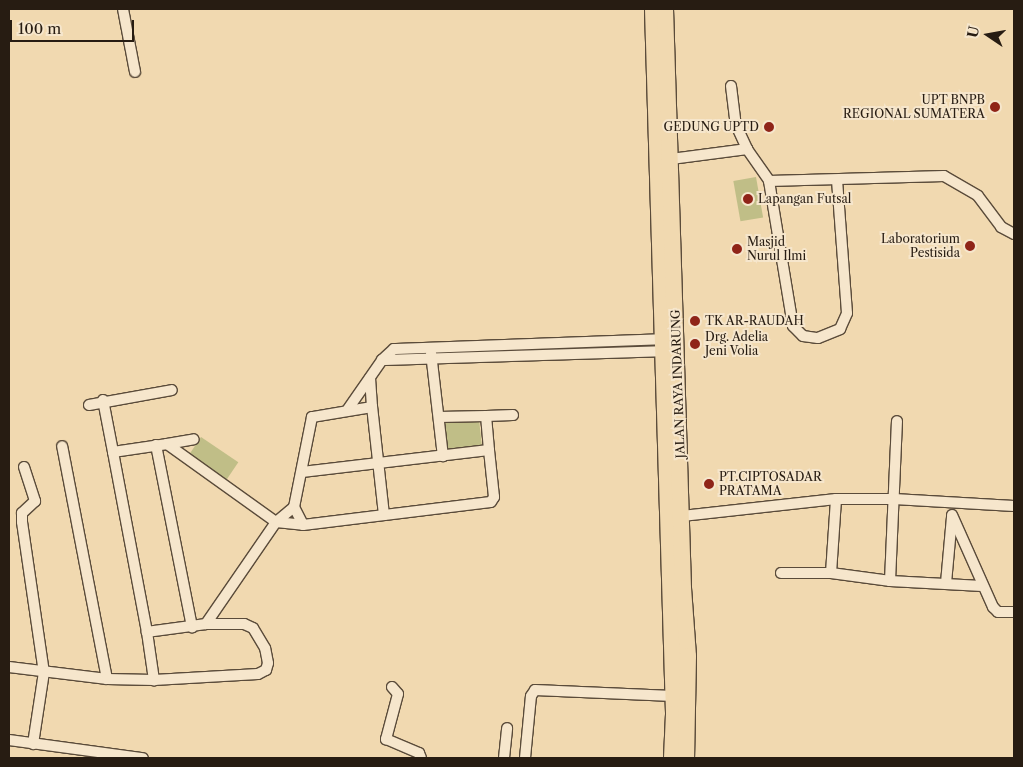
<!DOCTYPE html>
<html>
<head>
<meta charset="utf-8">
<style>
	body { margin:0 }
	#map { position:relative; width:1023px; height:767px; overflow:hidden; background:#f1d9b0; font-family:"Libre Caslon Text",serif }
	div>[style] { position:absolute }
	.green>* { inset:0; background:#c0be87; transform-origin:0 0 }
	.roads { filter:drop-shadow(1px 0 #5a4b3a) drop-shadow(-1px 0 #5a4b3a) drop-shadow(0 1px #5a4b3a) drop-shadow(0 -1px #5a4b3a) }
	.minor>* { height:10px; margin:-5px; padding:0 5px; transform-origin:5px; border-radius:5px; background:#f6e6cc }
	.trunk>* { height:16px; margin:-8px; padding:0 8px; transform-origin:8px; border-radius:8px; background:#f1d9b0 }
	.dots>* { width:14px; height:14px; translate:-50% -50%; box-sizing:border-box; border:2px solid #f6e6cc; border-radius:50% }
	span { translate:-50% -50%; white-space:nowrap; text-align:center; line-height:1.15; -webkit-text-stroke:4px #f6e6cc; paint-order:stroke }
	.poi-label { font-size:12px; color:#271c12 }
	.right { translate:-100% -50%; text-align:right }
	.left { translate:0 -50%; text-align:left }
	.street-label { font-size:12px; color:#271c12 }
	.frame { position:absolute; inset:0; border:10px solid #271c12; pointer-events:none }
	.north { position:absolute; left:963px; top:10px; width:50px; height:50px; -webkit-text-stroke:4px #f6e6cc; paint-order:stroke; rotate:282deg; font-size:14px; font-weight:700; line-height:20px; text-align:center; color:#271c12 }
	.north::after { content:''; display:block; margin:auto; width:18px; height:22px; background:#271c12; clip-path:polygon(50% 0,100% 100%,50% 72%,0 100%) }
	.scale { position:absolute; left:10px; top:20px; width:124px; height:22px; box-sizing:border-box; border:2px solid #271c12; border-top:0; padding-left:6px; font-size:15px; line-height:18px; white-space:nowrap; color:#271c12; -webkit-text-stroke:4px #f6e6cc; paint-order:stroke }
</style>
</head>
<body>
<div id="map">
	<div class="green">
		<div style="left:756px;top:177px;width:41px;height:23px;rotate:80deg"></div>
		<div style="left:479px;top:419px;width:28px;height:37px;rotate:84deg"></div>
		<div style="left:201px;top:437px;width:45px;height:22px;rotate:34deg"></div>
	</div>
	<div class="roads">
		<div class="minor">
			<div style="left:123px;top:9px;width:64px;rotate:79.2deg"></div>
			<div style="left:731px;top:86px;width:39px;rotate:83deg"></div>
			<div style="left:736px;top:125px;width:26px;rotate:65deg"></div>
			<div style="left:671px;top:159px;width:77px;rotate:-7.5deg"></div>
			<div style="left:747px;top:149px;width:39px;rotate:55deg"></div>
			<div style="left:769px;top:181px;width:175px;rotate:-1.6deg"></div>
			<div style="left:944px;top:176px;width:39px;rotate:30deg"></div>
			<div style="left:978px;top:196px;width:39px;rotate:53deg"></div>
			<div style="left:1001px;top:227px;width:15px;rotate:28deg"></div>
			<div style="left:769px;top:181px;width:147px;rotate:80.6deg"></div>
			<div style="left:793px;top:326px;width:14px;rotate:45deg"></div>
			<div style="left:803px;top:336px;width:15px;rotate:8deg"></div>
			<div style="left:818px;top:338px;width:24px;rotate:-22deg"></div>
			<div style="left:840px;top:329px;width:17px;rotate:-66deg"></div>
			<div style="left:847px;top:313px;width:132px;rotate:-94.3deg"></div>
			<div style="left:431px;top:353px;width:104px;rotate:83.4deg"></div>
			<div style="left:382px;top:360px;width:282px;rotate:-1.8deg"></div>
			<div style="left:370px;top:378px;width:29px;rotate:86deg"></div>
			<div style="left:103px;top:400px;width:53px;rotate:79.1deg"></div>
			<div style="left:89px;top:405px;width:84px;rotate:-10.2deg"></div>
			<div style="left:348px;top:409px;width:60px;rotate:-55.2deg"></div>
			<div style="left:382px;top:360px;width:16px;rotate:-43deg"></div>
			<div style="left:394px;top:349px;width:269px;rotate:-2.1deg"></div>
			<div style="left:486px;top:416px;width:27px;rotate:-2deg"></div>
			<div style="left:167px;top:444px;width:134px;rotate:35.6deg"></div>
			<div style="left:276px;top:522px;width:124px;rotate:124.5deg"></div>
			<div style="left:206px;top:624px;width:60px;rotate:172.3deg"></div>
			<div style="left:147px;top:632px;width:183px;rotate:-100.7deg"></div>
			<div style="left:113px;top:452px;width:55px;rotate:-8.4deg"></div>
			<div style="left:167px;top:444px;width:27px;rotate:-10deg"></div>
			<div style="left:156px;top:445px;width:186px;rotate:78.8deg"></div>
			<div style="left:24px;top:467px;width:36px;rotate:72deg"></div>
			<div style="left:35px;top:501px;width:18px;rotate:137deg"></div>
			<div style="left:22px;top:513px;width:9px;rotate:90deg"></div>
			<div style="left:22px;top:522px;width:152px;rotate:81.7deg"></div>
			<div style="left:44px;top:672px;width:73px;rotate:98.7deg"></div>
			<div style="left:302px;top:472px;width:188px;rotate:-6.7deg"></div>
			<div style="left:489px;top:450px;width:34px;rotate:-95deg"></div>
			<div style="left:486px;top:416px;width:47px;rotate:178.8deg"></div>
			<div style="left:294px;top:507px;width:23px;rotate:140deg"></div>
			<div style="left:276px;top:522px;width:27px;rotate:6deg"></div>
			<div style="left:384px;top:515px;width:109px;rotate:-96.3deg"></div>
			<div style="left:372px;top:407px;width:61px;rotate:170.5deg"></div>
			<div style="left:312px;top:417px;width:92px;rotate:101.3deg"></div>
			<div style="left:294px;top:507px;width:20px;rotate:63deg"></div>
			<div style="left:303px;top:525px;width:189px;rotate:-7deg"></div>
			<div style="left:491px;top:502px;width:6px;rotate:-59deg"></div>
			<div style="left:494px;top:497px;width:47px;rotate:-96.1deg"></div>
			<div style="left:952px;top:515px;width:101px;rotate:66deg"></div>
			<div style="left:993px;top:607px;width:7px;rotate:45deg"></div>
			<div style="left:998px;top:612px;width:16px"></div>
			<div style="left:682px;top:516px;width:155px;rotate:-6.3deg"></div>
			<div style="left:836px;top:499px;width:58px"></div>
			<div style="left:894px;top:499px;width:120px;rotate:3.3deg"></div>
			<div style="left:781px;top:573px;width:50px"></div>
			<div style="left:831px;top:573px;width:60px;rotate:7.7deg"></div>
			<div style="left:890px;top:581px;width:92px;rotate:3.1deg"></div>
			<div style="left:831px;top:573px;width:74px;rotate:-86.1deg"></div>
			<div style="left:890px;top:581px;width:160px;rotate:-87.5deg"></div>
			<div style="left:946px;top:583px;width:66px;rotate:-84.8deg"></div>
			<div style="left:147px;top:632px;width:49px;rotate:81.7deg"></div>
			<div style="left:9px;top:667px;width:99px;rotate:7deg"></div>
			<div style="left:107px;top:679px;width:237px;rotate:-100.9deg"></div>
			<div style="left:107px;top:679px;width:47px;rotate:1.2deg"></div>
			<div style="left:154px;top:680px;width:104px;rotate:-3.3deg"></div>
			<div style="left:258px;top:674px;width:9px;rotate:-27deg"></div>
			<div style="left:266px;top:670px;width:7px;rotate:-74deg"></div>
			<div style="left:268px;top:663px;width:15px;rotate:-101deg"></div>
			<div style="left:265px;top:648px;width:23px;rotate:-121deg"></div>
			<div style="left:253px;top:628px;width:10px;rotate:-156deg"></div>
			<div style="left:244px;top:624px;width:38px;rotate:180deg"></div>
			<div style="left:392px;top:687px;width:9px;rotate:49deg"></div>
			<div style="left:398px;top:694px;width:47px;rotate:104.9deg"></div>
			<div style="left:386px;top:739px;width:36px;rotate:23deg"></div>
			<div style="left:419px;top:753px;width:5px;rotate:68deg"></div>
			<div style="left:9px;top:740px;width:135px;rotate:7.7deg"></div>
			<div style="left:504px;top:758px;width:30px;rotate:-84deg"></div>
			<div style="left:525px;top:758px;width:62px;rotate:-84.5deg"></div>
			<div style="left:531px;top:696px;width:7px;rotate:-56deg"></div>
			<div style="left:535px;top:690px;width:138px;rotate:2.5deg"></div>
		</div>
		<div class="trunk">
			<div style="left:653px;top:9px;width:705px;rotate:88.29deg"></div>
			<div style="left:674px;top:714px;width:44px;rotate:92.6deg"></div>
			<div style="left:665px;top:9px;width:579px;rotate:88.22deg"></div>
			<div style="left:683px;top:588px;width:68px;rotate:85.8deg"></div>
			<div style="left:688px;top:656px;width:102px;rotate:91.1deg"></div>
		</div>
	</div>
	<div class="dots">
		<div style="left:995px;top:107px;background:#8f2418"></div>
		<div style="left:769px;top:127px;background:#8f2418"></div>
		<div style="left:748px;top:199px;background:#8f2418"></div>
		<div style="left:970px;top:246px;background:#8f2418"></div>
		<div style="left:737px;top:249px;background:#8f2418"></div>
		<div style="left:695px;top:321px;background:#8f2418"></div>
		<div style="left:695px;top:344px;background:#8f2418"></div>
		<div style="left:709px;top:484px;background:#8f2418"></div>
	</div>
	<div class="poi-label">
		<span class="right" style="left:985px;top:107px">UPT BNPB<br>REGIONAL SUMATERA</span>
		<span class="right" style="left:759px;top:127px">GEDUNG UPTD</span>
		<span class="left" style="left:758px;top:199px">Lapangan Futsal</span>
		<span class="right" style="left:960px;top:246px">Laboratorium<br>Pestisida</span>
		<span class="left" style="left:747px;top:249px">Masjid<br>Nurul Ilmi</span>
		<span class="left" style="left:705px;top:321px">TK AR-RAUDAH</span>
		<span class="left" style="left:705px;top:344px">Drg. Adelia<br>Jeni Volia</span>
		<span class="left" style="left:719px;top:484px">PT.CIPTOSADAR<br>PRATAMA</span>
	</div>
	<div class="street-label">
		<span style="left:678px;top:384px;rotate:-92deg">JALAN RAYA INDARUNG</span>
	</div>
	<div class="frame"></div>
	<div class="north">U</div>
	<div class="scale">100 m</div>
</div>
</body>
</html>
